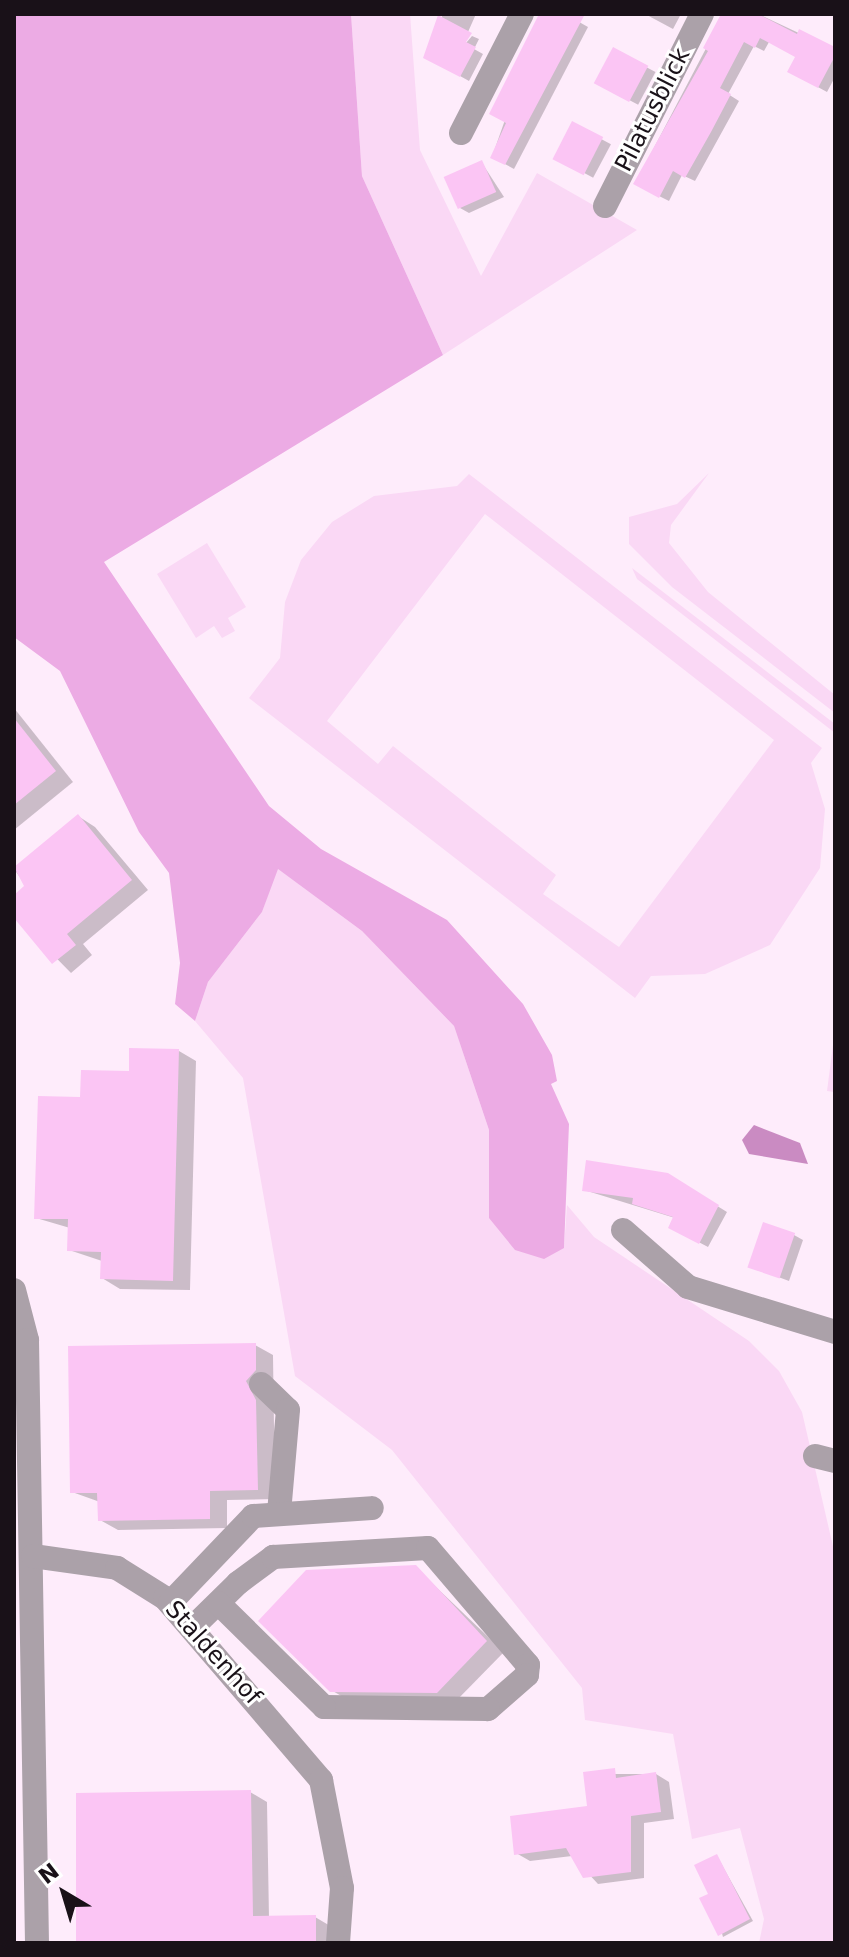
<!DOCTYPE html>
<html>
<head>
<meta charset="utf-8">
<style>
	body { margin:0 }
	#map { position:relative; width:849px; height:1957px; overflow:hidden; background:#feecfb; font-family:"DejaVu Sans",sans-serif }
	div>[style] { position:absolute }
	.green>* { inset:0; background:#fad8f5 }
	.forest>* { inset:0; background:#ecabe4 }
	.water>* { inset:0; background:#ca8bc2 }
	.shadow>* { inset:0; background:#0003; transform-origin:0 0 }
	.building>* { inset:0; background:#fbc5f4; transform-origin:0 0 }
	.minor>* { height:24px; margin:-12px; padding:0 12px; transform-origin:12px; border-radius:12px; background:#aba1a9 }
	span { translate:-50% -50%; white-space:nowrap; text-align:center; line-height:1.15; -webkit-text-stroke:6px #fff; paint-order:stroke }
	.street-label { font-size:24px; color:#191118 }
	.frame { position:absolute; inset:0; border:16px solid #191118; pointer-events:none }
	.north { position:absolute; left:24px; top:1853px; width:80px; height:80px; -webkit-text-stroke:6px #fff; paint-order:stroke; rotate:322deg; font-size:22px; font-weight:700; line-height:32px; text-align:center; color:#191118 }
	.north::after { content:''; display:block; margin:auto; width:28px; height:36px; background:#191118; clip-path:polygon(50% 0,100% 100%,50% 72%,0 100%) }
</style>
</head>
<body>
<div id="map">
	<div class="green">
		<div style="clip-path:polygon(351px 14px,410px 14px,420px 150px,481px 276px,537px 173px,637px 230px,443px 355px,362px 176px)"></div>
		<div style="clip-path:polygon(709px 473px,671px 525px,669px 543px,708px 592px,835px 695px,835px 713px,672px 587px,629px 544px,629px 517px,677px 504px)"></div>
		<div style="clip-path:polygon(evenodd,469px 474px,822px 748px,811px 763px,825px 809px,820px 868px,770px 945px,705px 974px,651px 976px,635px 998px,249px 698px,280px 658px,285px 602px,301px 560px,332px 522px,374px 496px,457px 486px,469px 474px,485px 514px,774px 740px,619px 947px,543px 894px,556px 875px,393px 746px,378px 764px,327px 721px,485px 514px)"></div>
		<div style="clip-path:polygon(207px 543px,246px 607px,228px 618px,235px 631px,222px 638px,214px 626px,196px 638px,157px 574px)"></div>
		<div style="clip-path:polygon(632px 568px,835px 724px,835px 733px,637px 579px)"></div>
		<div style="clip-path:polygon(277px 868px,362px 931px,454px 1026px,489px 1130px,489px 1218px,564px 1248px,567px 1205px,594px 1237px,749px 1341px,779px 1371px,802px 1412px,835px 1555px,835px 1943px,759px 1943px,764px 1919px,740px 1828px,692px 1839px,673px 1734px,585px 1720px,582px 1688px,392px 1450px,295px 1376px,243px 1078px,195px 1021px,208px 982px,262px 912px)"></div>
		<div style="clip-path:polygon(835px 1030px,835px 1091px,834px 1092px,827px 1091px)"></div>
	</div>
	<div class="forest">
		<div style="clip-path:polygon(14px 14px,351px 14px,362px 176px,443px 355px,104px 562px,269px 806px,321px 849px,447px 920px,523px 1004px,552px 1055px,557px 1081px,551px 1084px,569px 1124px,564px 1248px,544px 1259px,515px 1250px,489px 1218px,489px 1130px,454px 1026px,362px 931px,278px 869px,262px 912px,208px 982px,195px 1021px,175px 1004px,180px 963px,169px 873px,139px 832px,60px 671px,14px 637px)"></div>
	</div>
	<div class="water">
		<div style="clip-path:polygon(754px 1125px,800px 1143px,808px 1164px,749px 1154px,742px 1140px)"></div>
	</div>
	<div class="shadow">
		<div style="clip-path:polygon(443px 14px,476px 14px,460px 50px,472px 36px,479px 39px,474px 49px,483px 54px,469px 81px,426px 57px)"></div>
		<div style="clip-path:polygon(542px 14px,565px 14px,588px 27px,514px 169px,492px 157px)"></div>
		<div style="clip-path:polygon(645px 14px,681px 14px,673px 29px)"></div>
		<div style="clip-path:polygon(724px 14px,758px 14px,835px 50px,835px 77px,827px 92px,790px 72px,798px 56px,769px 42px,764px 51px,754px 46px,728px 94px,739px 101px,695px 181px,682px 175px,669px 201px,635px 184px)"></div>
		<div style="left:614px;top:50px;width:47px;height:37px;rotate:28deg"></div>
		<div style="left:573px;top:124px;width:43px;height:38px;rotate:28deg"></div>
		<div style="clip-path:polygon(482px 163px,504px 197px,469px 213px,460px 208px)"></div>
		<div style="clip-path:polygon(14px 708px,73px 782px,14px 830px)"></div>
		<div style="clip-path:polygon(78px 816px,95px 827px,148px 890px,83px 944px,92px 955px,71px 973px,14px 915px,14px 898px,27px 887px,14px 869px)"></div>
		<div style="clip-path:polygon(179px 1051px,196px 1061px,190px 1290px,120px 1289px,102px 1278px,102px 1261px,69px 1250px,70px 1228px,36px 1218px,82px 1099px)"></div>
		<div style="clip-path:polygon(667px 1175px,727px 1212px,708px 1247px,670px 1227px,675px 1218px,584px 1190px)"></div>
		<div style="clip-path:polygon(794px 1235px,803px 1240px,789px 1281px,751px 1267px)"></div>
		<div style="clip-path:polygon(255px 1345px,273px 1355px,275px 1499px,227px 1500px,227px 1528px,118px 1530px,100px 1520px,100px 1502px,72px 1492px)"></div>
		<div style="clip-path:polygon(415px 1567px,504px 1652px,455px 1702px,350px 1701px,331px 1690px)"></div>
		<div style="clip-path:polygon(585px 1774px,656px 1774px,669px 1782px,674px 1819px,644px 1823px,644px 1878px,598px 1884px,572px 1856px,530px 1861px,516px 1853px,590px 1808px)"></div>
		<div style="clip-path:polygon(250px 1792px,267px 1802px,269px 1918px,315px 1917px,332px 1927px,332px 1943px,78px 1943px)"></div>
		<div style="clip-path:polygon(717px 1856px,753px 1921px,723px 1937px,711px 1895px)"></div>
	</div>
	<div class="building">
		<div style="clip-path:polygon(539px 14px,585px 14px,505px 165px,490px 158px,506px 123px,489px 114px)"></div>
		<div style="clip-path:polygon(721px 14px,758px 14px,797px 34px,799px 29px,835px 47px,835px 56px,818px 88px,787px 72px,795px 57px,760px 38px,755px 48px,744px 42px,720px 88px,731px 94px,711px 132px,685px 178px,673px 171px,659px 198px,633px 184px,708px 51px,703px 48px)"></div>
		<div style="clip-path:polygon(438px 15px,472px 33px,466px 42px,476px 47px,460px 77px,423px 58px)"></div>
		<div style="left:613px;top:47px;width:40px;height:41px;rotate:28deg"></div>
		<div style="left:572px;top:121px;width:35px;height:43px;rotate:27deg"></div>
		<div style="left:482px;top:160px;width:35px;height:42px;rotate:66deg"></div>
		<div style="clip-path:polygon(14px 718px,56px 771px,14px 805px)"></div>
		<div style="clip-path:polygon(78px 814px,132px 880px,67px 934px,76px 945px,52px 964px,14px 918px,14px 895px,24px 886px,14px 867px)"></div>
		<div style="clip-path:polygon(129px 1048px,179px 1049px,173px 1281px,100px 1279px,101px 1252px,67px 1251px,68px 1219px,34px 1219px,38px 1096px,80px 1097px,81px 1070px,129px 1071px)"></div>
		<div style="clip-path:polygon(586px 1160px,668px 1173px,719px 1205px,699px 1244px,668px 1228px,673px 1217px,632px 1204px,633px 1198px,582px 1191px)"></div>
		<div style="left:763px;top:1222px;width:34px;height:48px;rotate:19deg"></div>
		<div style="clip-path:polygon(256px 1343px,256px 1370px,246px 1381px,256px 1400px,258px 1490px,210px 1491px,210px 1519px,98px 1521px,97px 1493px,70px 1493px,68px 1346px)"></div>
		<div style="clip-path:polygon(416px 1565px,487px 1641px,437px 1693px,330px 1692px,258px 1621px,306px 1570px)"></div>
		<div style="clip-path:polygon(615px 1768px,616px 1778px,656px 1772px,661px 1812px,631px 1816px,631px 1872px,583px 1878px,566px 1848px,514px 1855px,510px 1816px,587px 1806px,583px 1772px)"></div>
		<div style="clip-path:polygon(251px 1790px,253px 1916px,316px 1915px,316px 1943px,76px 1943px,76px 1793px)"></div>
		<div style="clip-path:polygon(717px 1854px,750px 1919px,718px 1936px,699px 1898px,708px 1894px,694px 1865px)"></div>
	</div>
	<div class="minor">
		<div style="left:461px;top:133px;width:134px;rotate:-62.9deg"></div>
		<div style="left:605px;top:206px;width:215px;rotate:-63.2deg"></div>
		<div style="left:623px;top:1230px;width:86px;rotate:41.2deg"></div>
		<div style="left:688px;top:1287px;width:154px;rotate:17deg"></div>
		<div style="left:14px;top:1290px;width:52px;rotate:75.4deg"></div>
		<div style="left:27px;top:1340px;width:603px;rotate:89.05deg"></div>
		<div style="left:261px;top:1384px;width:37px;rotate:44deg"></div>
		<div style="left:288px;top:1410px;width:103px;rotate:95deg"></div>
		<div style="left:815px;top:1456px;width:21px;rotate:14deg"></div>
		<div style="left:33px;top:1556px;width:85px;rotate:8.1deg"></div>
		<div style="left:117px;top:1568px;width:57px;rotate:32deg"></div>
		<div style="left:165px;top:1598px;width:240px;rotate:49.4deg"></div>
		<div style="left:321px;top:1780px;width:110px;rotate:79deg"></div>
		<div style="left:342px;top:1888px;width:55px;rotate:94.2deg"></div>
		<div style="left:170px;top:1603px;width:120px;rotate:-46.3deg"></div>
		<div style="left:253px;top:1516px;width:119px;rotate:-3.8deg"></div>
		<div style="left:194px;top:1626px;width:62px;rotate:-44.3deg"></div>
		<div style="left:238px;top:1583px;width:44px;rotate:-36.6deg"></div>
		<div style="left:273px;top:1557px;width:155px;rotate:-3.3deg"></div>
		<div style="left:428px;top:1548px;width:154px;rotate:49.5deg"></div>
		<div style="left:528px;top:1665px;width:10px;rotate:96deg"></div>
		<div style="left:527px;top:1675px;width:52px;rotate:138.9deg"></div>
		<div style="left:488px;top:1709px;width:164px;rotate:-179.3deg"></div>
		<div style="left:324px;top:1707px;width:148px;rotate:-135.5deg"></div>
	</div>
	<div class="street-label">
		<span style="left:653px;top:110px;rotate:-63deg">Pilatusblick</span>
		<span style="left:213px;top:1653px;rotate:48deg">Staldenhof</span>
	</div>
	<div class="frame"></div>
	<div class="north">N</div>
</div>
</body>
</html>
